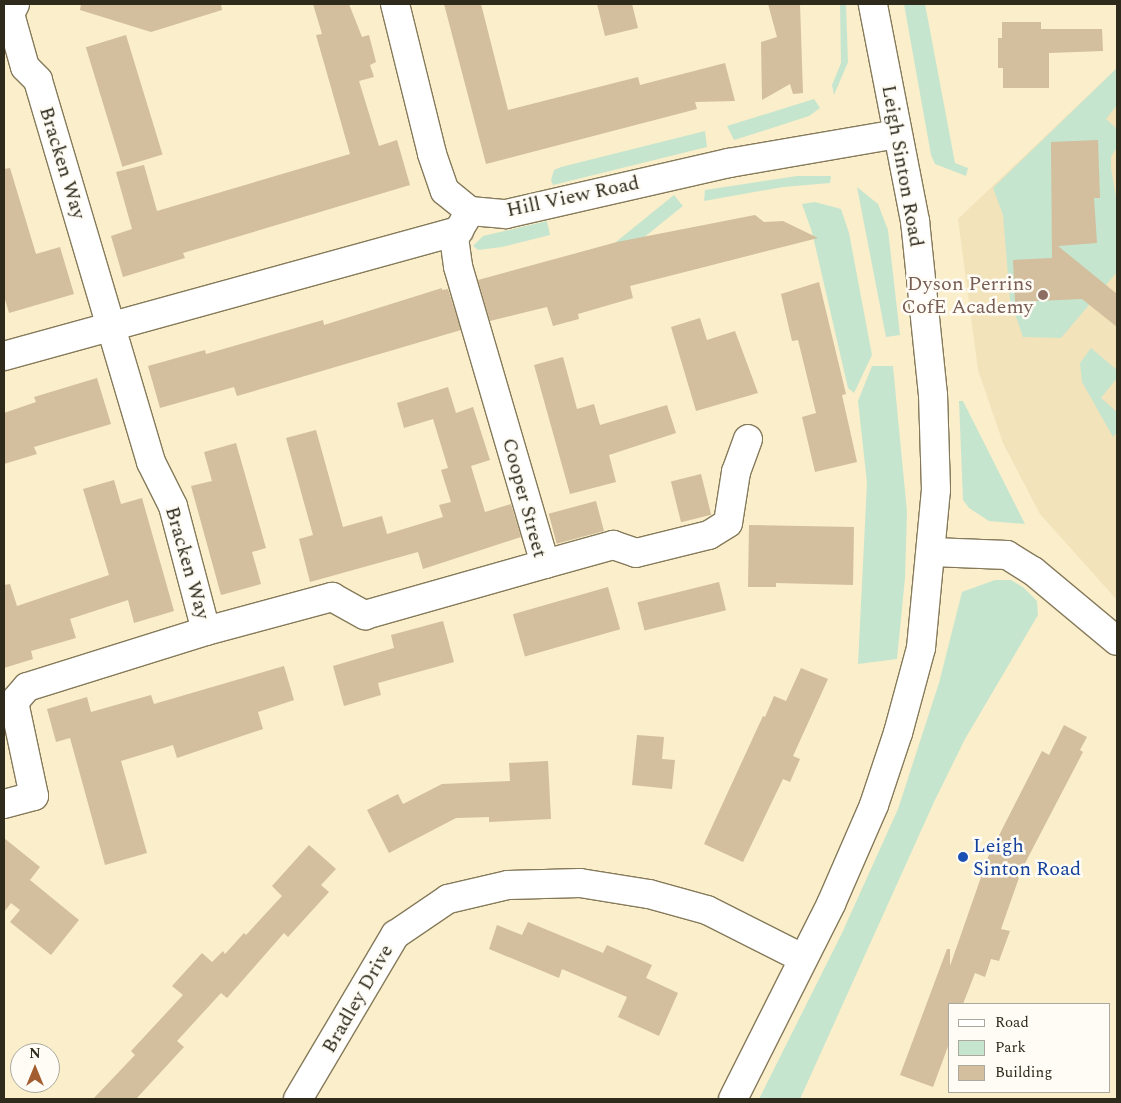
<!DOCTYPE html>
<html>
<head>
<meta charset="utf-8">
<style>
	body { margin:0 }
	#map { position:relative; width:1121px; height:1103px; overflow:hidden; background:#faeecb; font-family:Spectral,serif }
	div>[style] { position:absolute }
	.built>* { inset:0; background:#f2e3ba }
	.green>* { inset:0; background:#c6e5ce; transform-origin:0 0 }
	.building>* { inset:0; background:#d3be9d; transform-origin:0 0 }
	.roads { filter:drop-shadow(1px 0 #857a5a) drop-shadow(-1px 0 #857a5a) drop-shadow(0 1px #857a5a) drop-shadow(0 -1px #857a5a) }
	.minor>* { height:28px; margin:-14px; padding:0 14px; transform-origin:14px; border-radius:14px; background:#fff }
	.major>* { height:28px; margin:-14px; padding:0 14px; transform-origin:14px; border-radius:14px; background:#fff }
	.dots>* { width:14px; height:14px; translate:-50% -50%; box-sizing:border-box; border:2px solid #fefcf5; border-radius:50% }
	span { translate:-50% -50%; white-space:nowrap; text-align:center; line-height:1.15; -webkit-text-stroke:5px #fefcf5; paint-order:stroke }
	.street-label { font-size:20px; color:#2e2a1c }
	.education-label { font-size:20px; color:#785e54 }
	.right { translate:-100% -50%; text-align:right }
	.transit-label { font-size:20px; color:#164399 }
	.left { translate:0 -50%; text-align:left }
	.frame { position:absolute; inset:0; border:5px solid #2e2a1c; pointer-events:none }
	.legend { position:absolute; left:948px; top:1003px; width:162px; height:90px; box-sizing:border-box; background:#fefcf5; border:1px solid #aba89e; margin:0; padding:6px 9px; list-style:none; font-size:15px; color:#2e2a1c }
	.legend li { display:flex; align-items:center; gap:10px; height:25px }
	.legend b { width:25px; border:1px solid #aba89e }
	.north { position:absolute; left:10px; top:1043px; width:50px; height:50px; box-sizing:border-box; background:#fefcf5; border:1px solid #aba89e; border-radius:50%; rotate:0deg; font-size:14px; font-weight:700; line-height:20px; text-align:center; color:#2e2a1c }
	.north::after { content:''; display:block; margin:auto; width:18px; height:22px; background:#a25d30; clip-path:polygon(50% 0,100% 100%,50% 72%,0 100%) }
</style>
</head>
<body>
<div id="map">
	<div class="built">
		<div style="clip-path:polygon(1117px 68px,1117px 600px,1040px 514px,1003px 443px,978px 370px,958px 219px)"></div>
	</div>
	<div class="green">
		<div style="clip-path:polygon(840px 4px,846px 4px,848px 62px,834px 95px,832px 85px,841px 63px)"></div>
		<div style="clip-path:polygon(904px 4px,925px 4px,955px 163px,968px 168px,966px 176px,935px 164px,931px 155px)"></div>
		<div style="clip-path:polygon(1117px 68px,1117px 105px,1106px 119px,1117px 129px,1117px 147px,1111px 157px,1111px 168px,1117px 203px,1117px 272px,1061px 338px,1023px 337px,1010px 300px,1003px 215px,993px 188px)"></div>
		<div style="clip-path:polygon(814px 99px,820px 108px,809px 116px,747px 136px,734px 140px,727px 126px)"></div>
		<div style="clip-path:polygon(705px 131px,707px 147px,553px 185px,551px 180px,554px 170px,561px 167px)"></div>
		<div style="clip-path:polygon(797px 176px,831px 176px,830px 183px,783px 187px,704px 201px,705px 190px)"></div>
		<div style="clip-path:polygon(857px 187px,878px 204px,888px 230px,900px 335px,886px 337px)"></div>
		<div style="left:674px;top:195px;width:14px;height:113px;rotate:51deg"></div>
		<div style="clip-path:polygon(815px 202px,841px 209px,849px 233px,872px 355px,854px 393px,848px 388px,812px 232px,802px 204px)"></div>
		<div style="clip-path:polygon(547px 221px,550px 235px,502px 247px,478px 250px,473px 246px,483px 236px)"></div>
		<div style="clip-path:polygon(1091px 348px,1117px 370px,1117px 378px,1101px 398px,1117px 412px,1117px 432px,1113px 437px,1082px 382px,1080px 363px)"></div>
		<div style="clip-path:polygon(872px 366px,893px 366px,907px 512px,905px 578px,897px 659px,858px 664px,867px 483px,858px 401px)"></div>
		<div style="clip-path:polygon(959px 401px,963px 401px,1025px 524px,989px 521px,969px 508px,963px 500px)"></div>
		<div style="clip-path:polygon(995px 580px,1011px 580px,1024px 588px,1037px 601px,1038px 615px,965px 739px,934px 802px,800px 1099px,759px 1099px,842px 933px,898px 809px,939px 683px,962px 592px)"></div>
	</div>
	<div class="building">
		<div style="clip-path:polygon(81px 4px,221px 4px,222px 10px,151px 32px,80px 10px)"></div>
		<div style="clip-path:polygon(313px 4px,349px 4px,362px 37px,369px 35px,376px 62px,370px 65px,374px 77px,359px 81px,379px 146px,397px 140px,410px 185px,183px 253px,185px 258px,123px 277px,111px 236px,132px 229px,116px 172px,144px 165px,157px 211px,350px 154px,316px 35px,322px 34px)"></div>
		<div style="clip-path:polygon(444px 4px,481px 4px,508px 110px,638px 77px,640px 85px,725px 63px,735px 101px,695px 102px,697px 109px,486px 164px)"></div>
		<div style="clip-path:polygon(597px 4px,632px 4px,638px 28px,605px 36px)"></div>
		<div style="clip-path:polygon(768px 4px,800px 4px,803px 93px,793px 94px,790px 84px,762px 100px,761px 42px,777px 37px)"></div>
		<div style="clip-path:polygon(1002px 22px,1041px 22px,1041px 29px,1102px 29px,1103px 51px,1049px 53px,1049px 88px,1003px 88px,1003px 68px,998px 68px,998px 38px,1002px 38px)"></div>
		<div style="left:126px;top:35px;width:125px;height:42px;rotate:73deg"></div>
		<div style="clip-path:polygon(1098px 140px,1100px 198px,1094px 198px,1097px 243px,1058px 246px,1117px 294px,1117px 327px,1082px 299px,1015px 302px,1013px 260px,1052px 258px,1051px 142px)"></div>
		<div style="clip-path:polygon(10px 168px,36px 254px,60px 247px,74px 294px,9px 313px,4px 296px,4px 169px)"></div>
		<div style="clip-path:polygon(755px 215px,764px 222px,783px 221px,818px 238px,630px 286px,633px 298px,578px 314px,579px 319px,553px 326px,547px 307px,490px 321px,478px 280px,617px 242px)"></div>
		<div style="clip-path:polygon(819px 282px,846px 394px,842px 395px,857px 462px,815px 472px,802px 417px,816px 413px,798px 340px,792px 341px,781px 294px)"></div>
		<div style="clip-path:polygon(442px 288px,442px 290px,448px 289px,461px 330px,237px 396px,234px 387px,160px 408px,148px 366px,205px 350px,206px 354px,323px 320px,324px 325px)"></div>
		<div style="clip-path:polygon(700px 318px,707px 340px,735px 331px,758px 393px,696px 411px,671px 327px)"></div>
		<div style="clip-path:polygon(563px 357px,577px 409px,594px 404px,600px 425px,667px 405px,676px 433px,609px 455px,616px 482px,570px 494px,534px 365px)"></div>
		<div style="clip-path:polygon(97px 378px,111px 424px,34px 447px,37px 454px,4px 464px,4px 413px,36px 402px,34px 397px)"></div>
		<div style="clip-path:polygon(448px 387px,456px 413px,473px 407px,490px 460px,471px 466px,485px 512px,511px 504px,521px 537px,423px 569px,418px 552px,310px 582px,299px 539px,313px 535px,286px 438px,316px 430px,343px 527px,382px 516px,387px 534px,443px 517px,439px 505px,451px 502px,441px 470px,448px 468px,433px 419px,404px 428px,397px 403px)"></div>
		<div style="clip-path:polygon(236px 443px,266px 548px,252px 552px,261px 584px,221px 595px,191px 486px,212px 481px,204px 452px)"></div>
		<div style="left:701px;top:474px;width:42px;height:31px;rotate:76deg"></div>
		<div style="clip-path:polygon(114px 480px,121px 504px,142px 498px,174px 611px,134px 623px,128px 600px,70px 619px,76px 638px,31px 651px,33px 659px,4px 668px,4px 585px,10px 584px,17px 606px,109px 575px,83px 489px)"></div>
		<div style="left:596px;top:501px;width:31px;height:49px;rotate:75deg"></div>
		<div style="clip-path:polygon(749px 525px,854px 527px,853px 585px,776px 583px,776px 587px,748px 587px)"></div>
		<div style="left:719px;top:582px;width:29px;height:84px;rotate:76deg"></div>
		<div style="left:608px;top:587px;width:44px;height:99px;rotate:74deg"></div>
		<div style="clip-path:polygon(443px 621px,454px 662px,378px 683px,381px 695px,344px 706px,333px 666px,394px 648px,391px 635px)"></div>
		<div style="clip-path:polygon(284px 666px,294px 700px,258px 712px,263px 729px,177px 758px,173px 745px,121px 761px,147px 853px,105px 865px,70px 738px,56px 742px,47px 709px,87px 697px,91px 712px,151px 695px,154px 704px)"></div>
		<div style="clip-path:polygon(801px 668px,828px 679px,793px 756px,800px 759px,790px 782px,783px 779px,743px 862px,704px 844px,763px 716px,765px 717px,774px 696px,786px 701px)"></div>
		<div style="clip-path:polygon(1064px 725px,1087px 737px,1080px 750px,1083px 752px,1022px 869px,1001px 929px,1010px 931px,999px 961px,991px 959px,985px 977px,975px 973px,963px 1004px,950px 1004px,950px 1041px,933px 1087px,900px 1075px,947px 949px,950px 949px,950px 966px,988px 857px,1042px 751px,1049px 755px)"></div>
		<div style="clip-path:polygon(637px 735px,664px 737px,662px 759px,675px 760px,672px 789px,632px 785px)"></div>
		<div style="clip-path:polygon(548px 761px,551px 819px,489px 822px,489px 817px,456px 818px,389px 853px,367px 810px,398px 794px,403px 804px,442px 784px,510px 781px,509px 763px)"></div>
		<div style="clip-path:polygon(4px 838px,40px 867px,30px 880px,79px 920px,51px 955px,10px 922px,20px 910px,11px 903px,4px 912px)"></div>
		<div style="clip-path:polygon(309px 845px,336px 869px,321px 885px,329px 892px,288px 937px,284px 933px,227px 998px,221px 993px,177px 1041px,184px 1047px,136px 1099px,93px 1099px,135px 1055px,131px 1051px,183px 995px,172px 986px,202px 953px,212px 962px,223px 951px,225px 954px,244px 933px,246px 935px,282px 896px,272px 886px)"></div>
		<div style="clip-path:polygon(528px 922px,603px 953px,607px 945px,652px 965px,646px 978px,678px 993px,659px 1036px,618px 1017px,627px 997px,562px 969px,559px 978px,489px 949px,497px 925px,522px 935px)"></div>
	</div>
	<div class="roads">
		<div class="minor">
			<div style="left:395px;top:4px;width:154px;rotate:76.1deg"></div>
			<div style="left:432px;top:154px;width:39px;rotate:71deg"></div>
			<div style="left:445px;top:191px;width:32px;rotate:39deg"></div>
			<div style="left:470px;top:211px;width:36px;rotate:5deg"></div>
			<div style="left:506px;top:214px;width:229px;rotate:-12.9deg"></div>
			<div style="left:729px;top:163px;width:170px;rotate:-9.8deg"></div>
			<div style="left:4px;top:356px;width:472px;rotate:-15.4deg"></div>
			<div style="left:932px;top:552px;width:75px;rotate:2.3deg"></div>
			<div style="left:1007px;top:555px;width:31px;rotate:32deg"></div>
			<div style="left:1033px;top:571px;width:109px;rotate:39.8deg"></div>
			<div style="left:545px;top:564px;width:71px;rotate:-15.6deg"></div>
			<div style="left:613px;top:545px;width:24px;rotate:19deg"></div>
			<div style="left:636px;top:553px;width:75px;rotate:-13.9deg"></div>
			<div style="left:709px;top:535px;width:22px;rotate:-32deg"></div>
			<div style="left:728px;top:523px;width:52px;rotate:-81.1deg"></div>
			<div style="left:736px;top:472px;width:35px;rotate:-70deg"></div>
			<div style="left:206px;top:631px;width:131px;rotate:-15.1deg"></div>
			<div style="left:332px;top:597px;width:38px;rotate:29deg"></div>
			<div style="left:365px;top:615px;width:187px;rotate:-15.8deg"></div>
			<div style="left:545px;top:564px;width:310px;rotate:-106.3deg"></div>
			<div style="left:458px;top:266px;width:28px;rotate:-98deg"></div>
			<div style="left:454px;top:238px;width:31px;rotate:-59deg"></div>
			<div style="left:14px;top:702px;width:20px;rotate:-49deg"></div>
			<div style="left:27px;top:687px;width:188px;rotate:-17.4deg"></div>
			<div style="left:206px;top:631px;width:129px;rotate:-104.8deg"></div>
			<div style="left:173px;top:506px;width:49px;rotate:-116.6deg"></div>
			<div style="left:151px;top:462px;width:398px;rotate:-106.5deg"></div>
			<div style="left:38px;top:80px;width:18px;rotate:-135deg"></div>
			<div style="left:25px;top:67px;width:55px;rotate:-105.8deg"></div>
			<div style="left:10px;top:14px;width:11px;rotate:-63deg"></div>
			<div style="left:4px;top:804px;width:31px;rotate:-15deg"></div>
			<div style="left:34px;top:796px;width:96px;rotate:-102deg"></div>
			<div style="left:298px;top:1099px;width:191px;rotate:-59.4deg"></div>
			<div style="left:395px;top:935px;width:64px;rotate:-34.2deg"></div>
			<div style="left:448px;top:899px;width:62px;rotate:-13.1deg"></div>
			<div style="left:508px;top:885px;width:72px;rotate:-1.6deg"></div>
			<div style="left:580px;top:883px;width:70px;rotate:9.1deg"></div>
			<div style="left:649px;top:894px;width:60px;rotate:15.4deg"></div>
			<div style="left:707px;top:910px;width:106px;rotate:26.8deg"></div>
		</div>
		<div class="major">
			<div style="left:733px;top:1099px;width:218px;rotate:-63.3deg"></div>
			<div style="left:831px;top:904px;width:108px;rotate:-66.5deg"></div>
			<div style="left:874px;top:805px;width:76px;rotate:-71.6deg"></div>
			<div style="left:898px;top:733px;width:88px;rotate:-74.9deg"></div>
			<div style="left:921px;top:648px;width:159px;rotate:-84.6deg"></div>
			<div style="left:936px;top:490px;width:95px;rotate:-91.8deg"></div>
			<div style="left:933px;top:395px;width:175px;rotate:-95.9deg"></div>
			<div style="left:915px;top:221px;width:221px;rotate:-101deg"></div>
		</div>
	</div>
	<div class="dots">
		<div style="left:1043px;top:295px;background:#8d6e63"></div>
		<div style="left:963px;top:857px;background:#1a4fb4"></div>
	</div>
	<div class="street-label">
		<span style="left:62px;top:163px;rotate:73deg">Bracken Way</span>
		<span style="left:902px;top:166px;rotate:80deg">Leigh Sinton Road</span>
		<span style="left:573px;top:197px;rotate:-12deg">Hill View Road</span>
		<span style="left:524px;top:498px;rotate:75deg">Cooper Street</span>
		<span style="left:187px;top:563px;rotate:74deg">Bracken Way</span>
		<span style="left:358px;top:999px;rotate:-60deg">Bradley Drive</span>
	</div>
	<div class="education-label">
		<span class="right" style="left:1033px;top:296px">Dyson Perrins<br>CofE Academy</span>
	</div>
	<div class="transit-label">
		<span class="left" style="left:973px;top:858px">Leigh<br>Sinton Road</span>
	</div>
	<div class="frame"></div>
	<ul class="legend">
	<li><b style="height:6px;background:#fff"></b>Road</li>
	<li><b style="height:14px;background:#c6e5ce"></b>Park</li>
	<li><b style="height:14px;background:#d3be9d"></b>Building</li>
	</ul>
	<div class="north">N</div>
</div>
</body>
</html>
